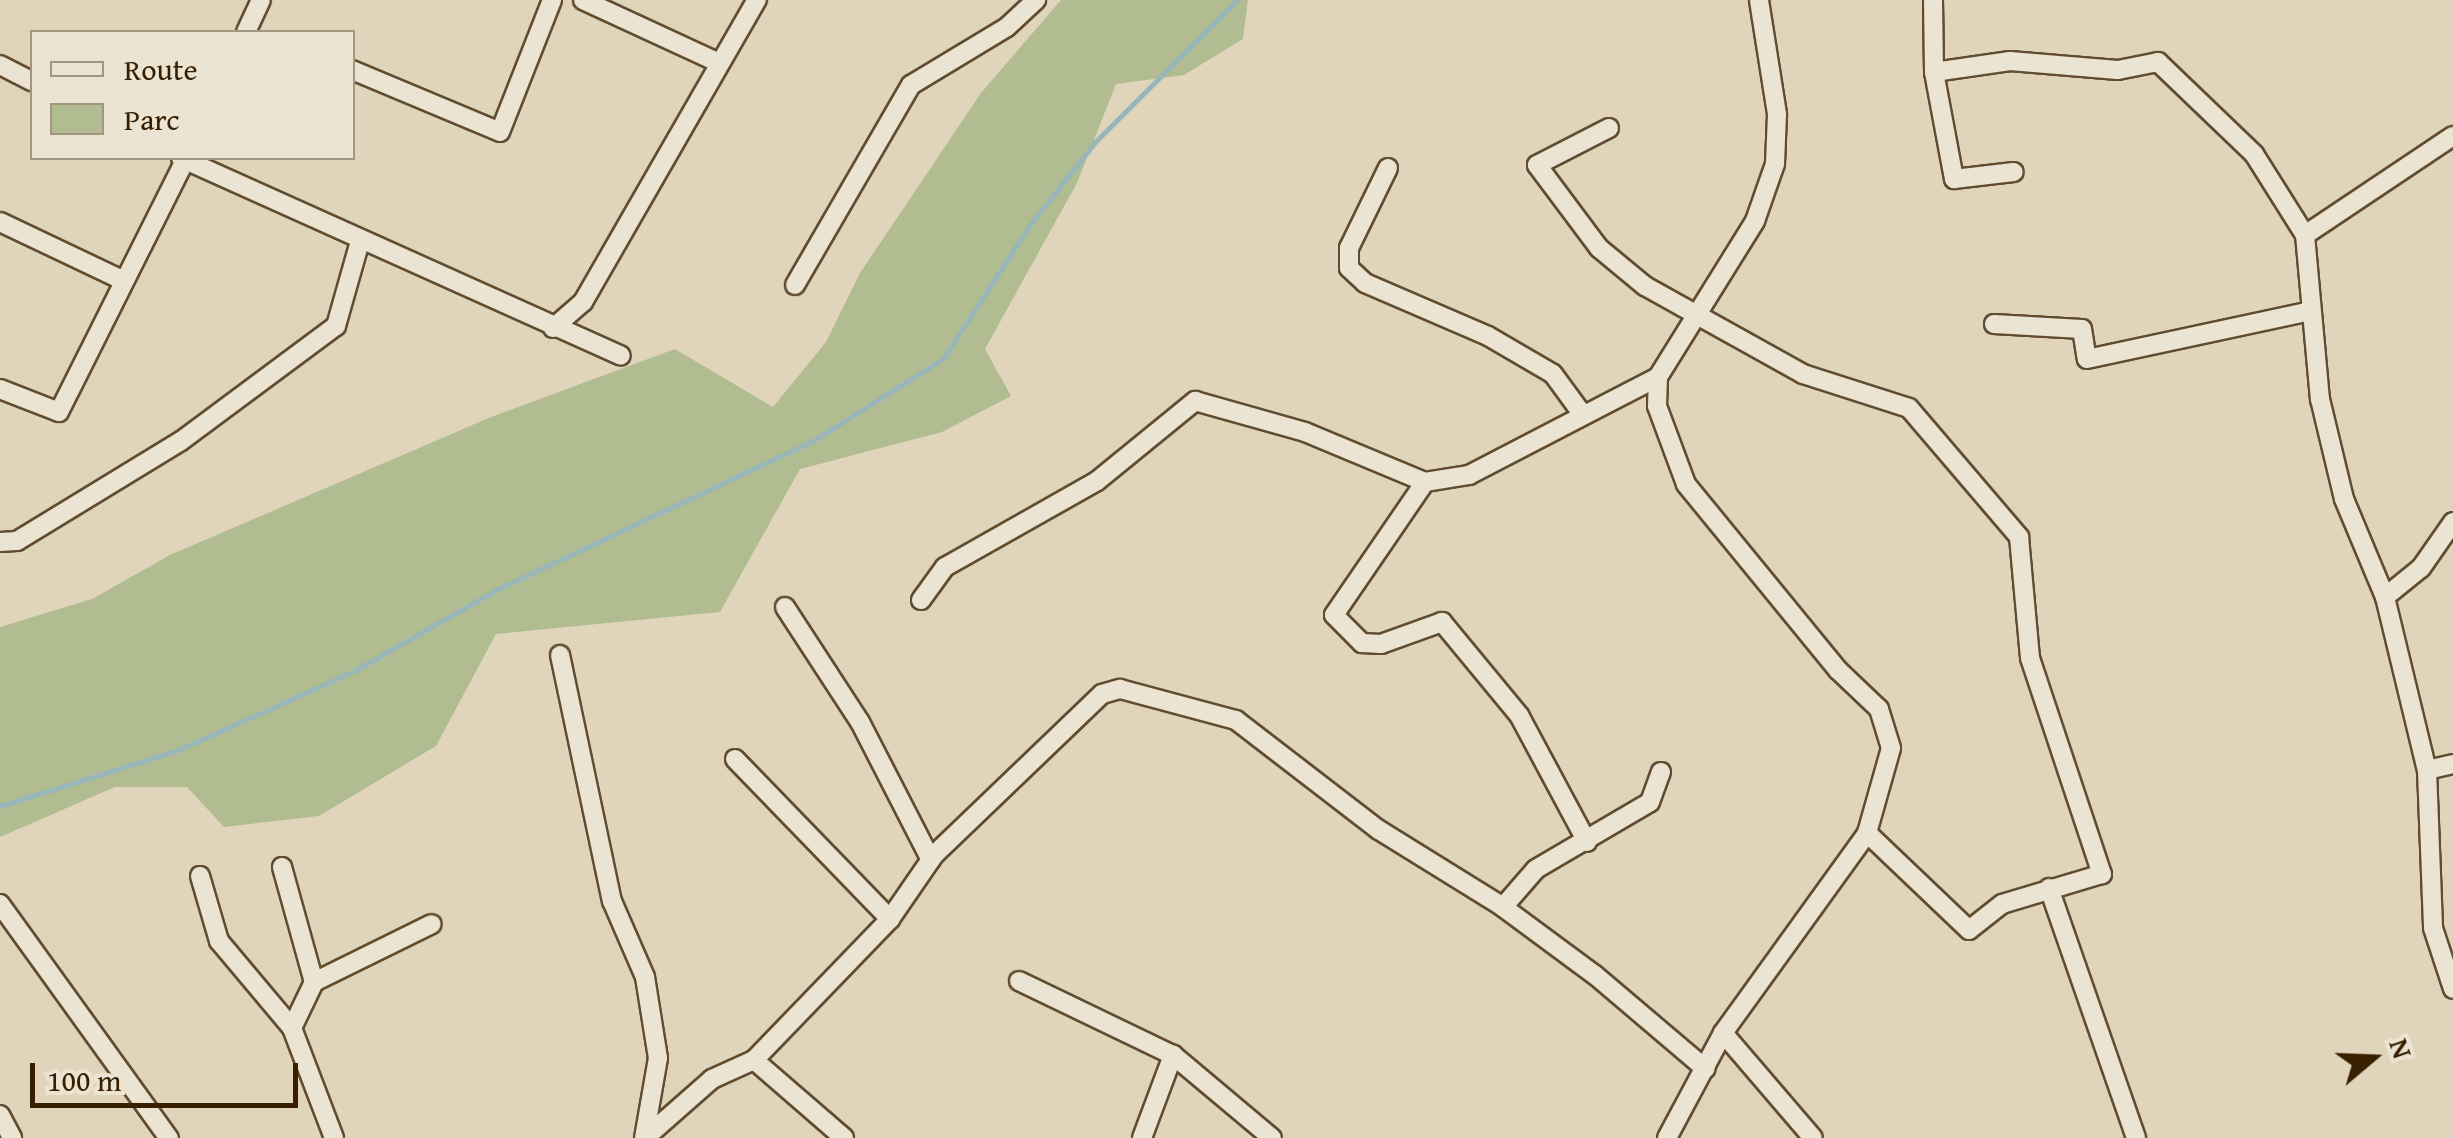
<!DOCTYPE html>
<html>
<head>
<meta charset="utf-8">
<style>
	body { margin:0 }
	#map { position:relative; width:2453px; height:1138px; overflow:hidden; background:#e0d5bb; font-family:"Gentium Book Plus",serif }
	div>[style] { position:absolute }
	.green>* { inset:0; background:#b1bd91 }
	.stream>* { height:5px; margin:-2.5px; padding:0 2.5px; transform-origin:2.5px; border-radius:2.5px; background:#99b6bb }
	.roads { filter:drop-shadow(2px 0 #624c2f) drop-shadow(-2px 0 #624c2f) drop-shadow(0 2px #624c2f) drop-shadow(0 -2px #624c2f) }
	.minor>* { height:18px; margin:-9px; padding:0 9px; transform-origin:9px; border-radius:9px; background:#ebe4d3 }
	span { translate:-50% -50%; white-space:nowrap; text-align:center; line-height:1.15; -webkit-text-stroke:9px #ebe4d3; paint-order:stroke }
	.legend { position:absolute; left:30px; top:30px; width:325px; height:130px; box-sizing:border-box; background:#ebe4d3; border:2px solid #a3957f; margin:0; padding:12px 18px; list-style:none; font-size:30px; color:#381f00 }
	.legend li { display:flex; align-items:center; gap:20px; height:50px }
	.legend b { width:50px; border:2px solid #a3957f }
	.north { position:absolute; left:2323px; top:1008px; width:100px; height:100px; -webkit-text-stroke:8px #ebe4d3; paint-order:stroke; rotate:71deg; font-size:28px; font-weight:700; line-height:40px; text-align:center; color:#381f00 }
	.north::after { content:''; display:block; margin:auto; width:35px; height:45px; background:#381f00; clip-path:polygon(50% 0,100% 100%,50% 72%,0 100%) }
	.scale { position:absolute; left:30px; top:1063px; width:268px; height:45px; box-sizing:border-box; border:5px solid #381f00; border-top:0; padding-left:12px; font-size:30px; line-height:35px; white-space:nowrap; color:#381f00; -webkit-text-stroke:8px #ebe4d3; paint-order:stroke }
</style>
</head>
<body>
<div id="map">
	<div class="green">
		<div style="clip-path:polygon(1061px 0,1248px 0,1243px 39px,1184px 75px,1116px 84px,1077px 183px,985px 349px,1011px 396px,942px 432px,800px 469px,720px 612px,496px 634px,436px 746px,319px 816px,224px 827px,187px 787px,115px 787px,0 837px,0 627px,92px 599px,170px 555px,491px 417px,675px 349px,773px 407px,826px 342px,860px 273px,981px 93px)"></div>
	</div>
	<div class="stream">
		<div style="left:0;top:806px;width:184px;rotate:-17.4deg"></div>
		<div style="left:176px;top:751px;width:195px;rotate:-24.2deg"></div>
		<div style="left:354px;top:671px;width:166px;rotate:-29.7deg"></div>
		<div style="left:498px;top:589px;width:346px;rotate:-25.2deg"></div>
		<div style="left:811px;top:442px;width:156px;rotate:-32.2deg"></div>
		<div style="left:943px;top:359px;width:158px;rotate:-57.1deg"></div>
		<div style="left:1029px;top:226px;width:107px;rotate:-51.8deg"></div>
		<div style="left:1095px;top:142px;width:201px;rotate:-45deg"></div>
	</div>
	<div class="roads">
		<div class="minor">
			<div style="left:583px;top:0;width:148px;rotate:24.8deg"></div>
			<div style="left:1933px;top:0;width:72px;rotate:89.2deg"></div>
			<div style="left:1934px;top:72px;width:109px;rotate:79.4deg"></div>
			<div style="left:1954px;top:179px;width:60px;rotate:-6.7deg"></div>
			<div style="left:246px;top:32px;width:35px;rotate:-65deg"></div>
			<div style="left:0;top:65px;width:36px;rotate:27deg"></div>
			<div style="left:352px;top:70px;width:160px;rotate:22.7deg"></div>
			<div style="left:500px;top:132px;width:142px;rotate:-68.5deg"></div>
			<div style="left:1934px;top:72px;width:77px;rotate:-8.2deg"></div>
			<div style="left:2010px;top:61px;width:108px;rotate:4.8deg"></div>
			<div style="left:2118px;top:70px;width:41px;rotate:-11.3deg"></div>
			<div style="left:2158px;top:62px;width:133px;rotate:43.8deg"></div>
			<div style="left:2254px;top:154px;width:96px;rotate:57.8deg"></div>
			<div style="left:2305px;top:235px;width:165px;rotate:84.8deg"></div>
			<div style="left:2320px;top:399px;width:103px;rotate:76.5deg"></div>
			<div style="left:2344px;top:499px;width:106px;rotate:67.3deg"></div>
			<div style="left:2385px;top:597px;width:178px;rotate:76.4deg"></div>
			<div style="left:2427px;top:770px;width:158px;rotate:87.8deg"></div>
			<div style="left:2433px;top:928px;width:64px;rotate:71.8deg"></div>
			<div style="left:1609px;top:128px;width:81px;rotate:152.8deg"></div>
			<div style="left:1537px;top:165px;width:104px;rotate:53.2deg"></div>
			<div style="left:1599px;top:248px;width:60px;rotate:39.6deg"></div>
			<div style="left:1645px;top:286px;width:181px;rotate:29.1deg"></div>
			<div style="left:1803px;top:374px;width:111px;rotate:17.8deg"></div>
			<div style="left:1909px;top:408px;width:170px;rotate:49.5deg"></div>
			<div style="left:2019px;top:537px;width:121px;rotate:84.8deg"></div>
			<div style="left:2030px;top:658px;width:228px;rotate:71.6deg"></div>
			<div style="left:2102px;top:874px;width:104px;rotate:163.3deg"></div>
			<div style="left:2002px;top:904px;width:42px;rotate:141.8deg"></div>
			<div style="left:1969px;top:930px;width:141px;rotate:-136.4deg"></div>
			<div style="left:181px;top:158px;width:482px;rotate:24.2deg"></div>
			<div style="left:1388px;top:168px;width:89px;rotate:116deg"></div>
			<div style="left:1349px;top:248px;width:20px;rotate:90deg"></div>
			<div style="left:1349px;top:268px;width:22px;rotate:43deg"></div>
			<div style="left:1365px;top:283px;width:134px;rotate:23.3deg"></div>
			<div style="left:1488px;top:336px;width:75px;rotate:30.3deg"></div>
			<div style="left:1553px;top:374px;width:51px;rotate:53.8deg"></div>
			<div style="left:0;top:222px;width:137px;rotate:25.4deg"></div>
			<div style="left:2305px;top:235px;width:178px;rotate:-33.8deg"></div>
			<div style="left:795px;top:285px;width:231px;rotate:-59.9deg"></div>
			<div style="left:911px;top:85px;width:112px;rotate:-31.1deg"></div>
			<div style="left:1007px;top:27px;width:40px;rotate:-43deg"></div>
			<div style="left:1994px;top:324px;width:88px;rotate:3.3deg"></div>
			<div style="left:2082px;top:329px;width:30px;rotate:81deg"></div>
			<div style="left:2087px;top:359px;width:229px;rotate:-12.1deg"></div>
			<div style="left:553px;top:328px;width:40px;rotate:-41deg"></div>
			<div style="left:583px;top:302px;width:349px;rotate:-60.1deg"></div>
			<div style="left:0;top:389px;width:63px;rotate:21.3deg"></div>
			<div style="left:59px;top:412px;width:284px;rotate:-63.4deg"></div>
			<div style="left:1425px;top:482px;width:161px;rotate:124.4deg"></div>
			<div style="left:1334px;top:615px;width:40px;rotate:45deg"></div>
			<div style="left:1362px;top:643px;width:19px;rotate:3deg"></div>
			<div style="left:1381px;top:644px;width:65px;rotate:-19.8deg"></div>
			<div style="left:1442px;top:622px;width:121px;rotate:50.4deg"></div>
			<div style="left:1519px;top:715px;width:144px;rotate:61.8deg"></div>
			<div style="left:0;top:542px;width:17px;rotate:-3deg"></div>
			<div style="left:17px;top:541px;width:192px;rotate:-31.4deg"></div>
			<div style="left:181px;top:441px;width:193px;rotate:-36.6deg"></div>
			<div style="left:336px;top:326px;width:88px;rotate:-74.2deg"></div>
			<div style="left:2385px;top:597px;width:46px;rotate:-38.9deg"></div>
			<div style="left:2421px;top:568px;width:56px;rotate:-55.2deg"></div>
			<div style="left:921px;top:600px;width:41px;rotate:-54deg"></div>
			<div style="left:945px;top:567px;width:175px;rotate:-29.5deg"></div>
			<div style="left:1097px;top:481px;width:127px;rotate:-39.2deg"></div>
			<div style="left:1195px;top:401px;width:114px;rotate:15.7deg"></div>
			<div style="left:1305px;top:432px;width:130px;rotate:22.6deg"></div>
			<div style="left:1425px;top:482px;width:45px;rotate:-9deg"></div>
			<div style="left:1469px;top:475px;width:213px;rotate:-27.4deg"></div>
			<div style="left:785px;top:607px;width:137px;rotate:56.9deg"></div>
			<div style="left:860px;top:722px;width:155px;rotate:62.8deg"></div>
			<div style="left:560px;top:655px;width:251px;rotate:78.1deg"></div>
			<div style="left:612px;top:901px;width:83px;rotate:66.5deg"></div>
			<div style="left:645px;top:977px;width:82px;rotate:80.9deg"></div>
			<div style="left:658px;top:1058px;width:81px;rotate:99.9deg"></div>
			<div style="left:735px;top:759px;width:223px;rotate:45.9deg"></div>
			<div style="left:2427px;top:770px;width:27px;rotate:-13deg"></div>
			<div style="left:282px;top:867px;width:119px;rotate:74.5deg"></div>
			<div style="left:314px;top:982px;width:51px;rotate:115.6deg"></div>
			<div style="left:292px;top:1028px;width:118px;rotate:69.1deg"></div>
			<div style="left:200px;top:876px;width:68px;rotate:73.7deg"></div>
			<div style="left:219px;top:941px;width:114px;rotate:50deg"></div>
			<div style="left:2049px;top:888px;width:265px;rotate:70.8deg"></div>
			<div style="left:0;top:904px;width:289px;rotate:54.2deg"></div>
			<div style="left:1503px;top:907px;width:50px;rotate:-49deg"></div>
			<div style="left:1536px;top:869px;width:132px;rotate:-30.4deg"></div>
			<div style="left:1650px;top:802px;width:32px;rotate:-70deg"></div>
			<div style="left:1019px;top:981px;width:171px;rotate:25.7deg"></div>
			<div style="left:1173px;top:1055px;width:129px;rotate:40deg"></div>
			<div style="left:314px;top:982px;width:131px;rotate:-26.2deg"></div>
			<div style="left:1723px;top:1033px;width:138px;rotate:49.4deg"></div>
			<div style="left:754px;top:1060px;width:119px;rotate:40.9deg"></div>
			<div style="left:0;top:1115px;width:26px;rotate:62deg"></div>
			<div style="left:645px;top:1138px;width:89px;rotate:-41.4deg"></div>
			<div style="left:712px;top:1079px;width:46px;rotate:-24.3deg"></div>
			<div style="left:754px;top:1060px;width:196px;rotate:-46deg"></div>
			<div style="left:890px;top:919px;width:78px;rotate:-55.5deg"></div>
			<div style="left:934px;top:855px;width:233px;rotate:-43.8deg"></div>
			<div style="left:1102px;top:694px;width:19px;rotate:-16deg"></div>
			<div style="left:1120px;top:689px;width:120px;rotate:15deg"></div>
			<div style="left:1236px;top:720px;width:180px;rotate:37.6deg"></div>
			<div style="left:1379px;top:830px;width:146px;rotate:31.8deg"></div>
			<div style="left:1503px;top:907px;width:114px;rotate:36.5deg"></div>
			<div style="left:1595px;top:975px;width:145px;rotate:40.3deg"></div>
			<div style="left:1142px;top:1138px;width:89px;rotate:-69.5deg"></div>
			<div style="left:1667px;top:1138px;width:119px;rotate:-61.9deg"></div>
			<div style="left:1723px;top:1033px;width:246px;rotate:-54.2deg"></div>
			<div style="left:1867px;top:833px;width:88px;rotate:-74.2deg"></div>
			<div style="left:1891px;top:748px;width:41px;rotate:-107.1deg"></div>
			<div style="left:1879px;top:709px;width:57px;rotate:-136.4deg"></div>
			<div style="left:1838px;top:670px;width:240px;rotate:-129.3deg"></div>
			<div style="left:1686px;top:484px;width:83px;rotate:-110.4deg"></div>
			<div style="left:1657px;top:406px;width:29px;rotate:-88deg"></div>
			<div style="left:1658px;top:377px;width:184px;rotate:-58.1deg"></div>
			<div style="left:1755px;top:221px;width:60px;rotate:-70.7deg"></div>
			<div style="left:1775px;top:164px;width:50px;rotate:-87.7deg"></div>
			<div style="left:1777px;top:114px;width:115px;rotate:-99deg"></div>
		</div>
	</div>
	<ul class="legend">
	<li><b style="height:12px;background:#ebe4d3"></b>Route</li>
	<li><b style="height:28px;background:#b1bd91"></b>Parc</li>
	</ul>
	<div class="north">N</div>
	<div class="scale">100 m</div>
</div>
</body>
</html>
